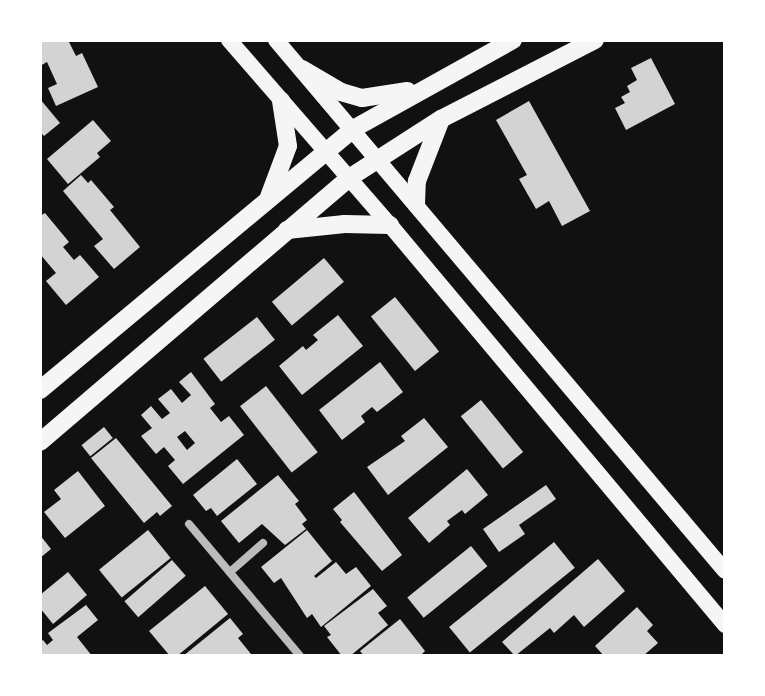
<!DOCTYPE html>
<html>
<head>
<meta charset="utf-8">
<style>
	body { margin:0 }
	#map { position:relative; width:765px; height:696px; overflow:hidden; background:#111; font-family:Jost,sans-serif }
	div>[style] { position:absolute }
	.building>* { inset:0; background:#d3d3d3; transform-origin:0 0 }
	.minor>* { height:8px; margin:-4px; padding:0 4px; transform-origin:4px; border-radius:4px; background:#bcbcbc }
	.secondary>* { height:16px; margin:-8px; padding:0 8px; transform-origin:8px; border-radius:8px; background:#f5f5f5 }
	.primary>* { height:18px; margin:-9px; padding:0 9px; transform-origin:9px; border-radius:9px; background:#f5f5f5 }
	span { translate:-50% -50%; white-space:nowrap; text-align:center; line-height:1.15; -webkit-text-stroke:7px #fff; paint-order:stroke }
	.frame { position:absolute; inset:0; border:42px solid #fff; pointer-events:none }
</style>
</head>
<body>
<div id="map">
	<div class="building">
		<div style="clip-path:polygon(40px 40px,68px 40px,76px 56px,82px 53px,98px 87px,56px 106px,48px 88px,57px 84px,47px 62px,40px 66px)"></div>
		<div style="clip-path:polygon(651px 58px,675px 104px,626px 130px,615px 108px,625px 103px,621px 97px,630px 92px,627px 86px,637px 80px,631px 68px)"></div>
		<div style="clip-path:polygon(40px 99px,60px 123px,44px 136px,40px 132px)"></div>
		<div style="clip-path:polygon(529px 101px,590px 211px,562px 226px,549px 201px,536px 209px,519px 179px,527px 175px,496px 120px)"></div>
		<div style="clip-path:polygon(93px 120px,111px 141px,97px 153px,100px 157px,68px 184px,47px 159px)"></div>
		<div style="clip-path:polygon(81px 175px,88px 183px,91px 180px,114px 207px,110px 210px,140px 247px,114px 269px,94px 246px,103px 239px,63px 191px)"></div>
		<div style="clip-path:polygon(45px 213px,69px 242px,63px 247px,74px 260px,80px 255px,99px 277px,66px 305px,46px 281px,56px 273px,40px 254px,40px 216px)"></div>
		<div style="left:324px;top:258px;width:31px;height:68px;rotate:50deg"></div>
		<div style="left:395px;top:297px;width:70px;height:31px;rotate:51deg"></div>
		<div style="clip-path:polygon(338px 315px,363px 346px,302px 395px,279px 366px,303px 346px,306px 350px,318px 340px,313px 335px)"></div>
		<div style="left:257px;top:317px;width:29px;height:68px;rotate:52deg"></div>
		<div style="clip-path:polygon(380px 362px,403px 392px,377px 412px,372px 407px,361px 416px,365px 422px,342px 440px,319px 410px)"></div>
		<div style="clip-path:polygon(evenodd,191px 372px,215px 404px,210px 408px,221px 422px,229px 416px,244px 435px,183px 484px,168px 466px,175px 460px,164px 447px,156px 454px,141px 436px,152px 428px,141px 415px,151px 406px,162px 419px,170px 413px,158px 399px,171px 389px,182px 403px,191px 395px,179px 382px,191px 372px,185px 431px,195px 443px,187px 450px,177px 437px,185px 431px)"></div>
		<div style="left:266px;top:386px;width:84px;height:33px;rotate:52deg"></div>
		<div style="left:481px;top:400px;width:67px;height:26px;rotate:51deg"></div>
		<div style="clip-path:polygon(424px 418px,448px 447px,388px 495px,367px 467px,405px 441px,401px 436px)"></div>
		<div style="left:104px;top:427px;width:14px;height:29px;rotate:51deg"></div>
		<div style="clip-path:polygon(116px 438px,172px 506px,160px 516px,157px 512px,144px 523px,91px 458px)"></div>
		<div style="clip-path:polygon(237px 459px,257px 484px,217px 516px,211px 508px,206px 511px,193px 495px)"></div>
		<div style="clip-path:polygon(467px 469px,488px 495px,465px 514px,462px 510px,447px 521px,450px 525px,429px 543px,408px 518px)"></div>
		<div style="clip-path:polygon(78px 471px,105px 506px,65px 538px,44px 512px,61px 499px,54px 490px)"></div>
		<div style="clip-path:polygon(278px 475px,299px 501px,295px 504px,307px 520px,302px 524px,306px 529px,285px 545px,262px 524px,239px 543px,221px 521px)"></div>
		<div style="clip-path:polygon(546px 485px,556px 499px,519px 525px,525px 534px,499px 552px,483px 529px)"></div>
		<div style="clip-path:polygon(354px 492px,402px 555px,382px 571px,340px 522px,342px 520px,333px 509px)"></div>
		<div style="left:148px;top:530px;width:36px;height:63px;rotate:51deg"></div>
		<div style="clip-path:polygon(307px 530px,332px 561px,314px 576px,316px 578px,336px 562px,346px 574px,356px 567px,371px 586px,321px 627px,312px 614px,307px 618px,281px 578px,274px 583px,261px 567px)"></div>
		<div style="clip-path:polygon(40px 535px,51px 549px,40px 558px)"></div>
		<div style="left:554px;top:542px;width:33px;height:135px;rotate:51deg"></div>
		<div style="left:471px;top:546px;width:26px;height:82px;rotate:51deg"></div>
		<div style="clip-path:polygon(598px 559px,625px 591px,584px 627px,574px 615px,554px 633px,550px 628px,515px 656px,502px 642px)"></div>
		<div style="left:172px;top:560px;width:21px;height:63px;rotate:49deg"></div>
		<div style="clip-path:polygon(68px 572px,87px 595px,53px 624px,40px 608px,40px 595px)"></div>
		<div style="clip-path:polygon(205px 586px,228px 614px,177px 656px,170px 656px,149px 631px)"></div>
		<div style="clip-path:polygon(373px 589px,387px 606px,378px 613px,388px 625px,350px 656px,342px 656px,327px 637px,331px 635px,324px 626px)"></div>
		<div style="clip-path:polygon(86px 605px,98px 620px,77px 637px,92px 656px,40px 656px,40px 642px,43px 640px,47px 645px,53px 640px,48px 633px)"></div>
		<div style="clip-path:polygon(637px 607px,653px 625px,647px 631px,658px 643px,643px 656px,604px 656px,595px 646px)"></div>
		<div style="clip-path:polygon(230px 618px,243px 634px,238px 638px,251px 654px,183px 656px)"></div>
		<div style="clip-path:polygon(400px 619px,425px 651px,420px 656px,364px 656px,360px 651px)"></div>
	</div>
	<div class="minor">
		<div style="left:189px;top:524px;width:172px;rotate:49.9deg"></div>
		<div style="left:230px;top:572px;width:44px;rotate:-41.3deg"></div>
	</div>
	<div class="secondary">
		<div style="left:229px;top:40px;width:245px;rotate:49deg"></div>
		<div style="left:390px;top:225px;width:522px;rotate:50.05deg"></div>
		<div style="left:276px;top:40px;width:695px;rotate:49.78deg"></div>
	</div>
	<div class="primary">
		<div style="left:302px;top:69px;width:45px;rotate:30.5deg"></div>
		<div style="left:341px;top:92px;width:22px;rotate:16deg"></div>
		<div style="left:362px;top:98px;width:46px;rotate:-8.8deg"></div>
		<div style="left:269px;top:197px;width:54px;rotate:-69.6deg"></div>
		<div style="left:288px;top:146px;width:46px;rotate:-98.8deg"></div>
		<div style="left:416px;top:204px;width:23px;rotate:-88deg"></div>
		<div style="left:417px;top:181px;width:66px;rotate:-68.8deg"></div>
		<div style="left:287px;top:230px;width:58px;rotate:-5.9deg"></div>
		<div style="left:345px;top:224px;width:45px;rotate:1.3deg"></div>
		<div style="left:40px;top:390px;width:408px;rotate:-39.8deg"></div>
		<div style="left:353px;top:129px;width:183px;rotate:-29.1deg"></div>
		<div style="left:40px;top:442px;width:406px;rotate:-40.5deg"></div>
		<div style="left:349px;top:178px;width:109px;rotate:-32.7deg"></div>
		<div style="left:441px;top:119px;width:173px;rotate:-27.2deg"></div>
	</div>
	<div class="frame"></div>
</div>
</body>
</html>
